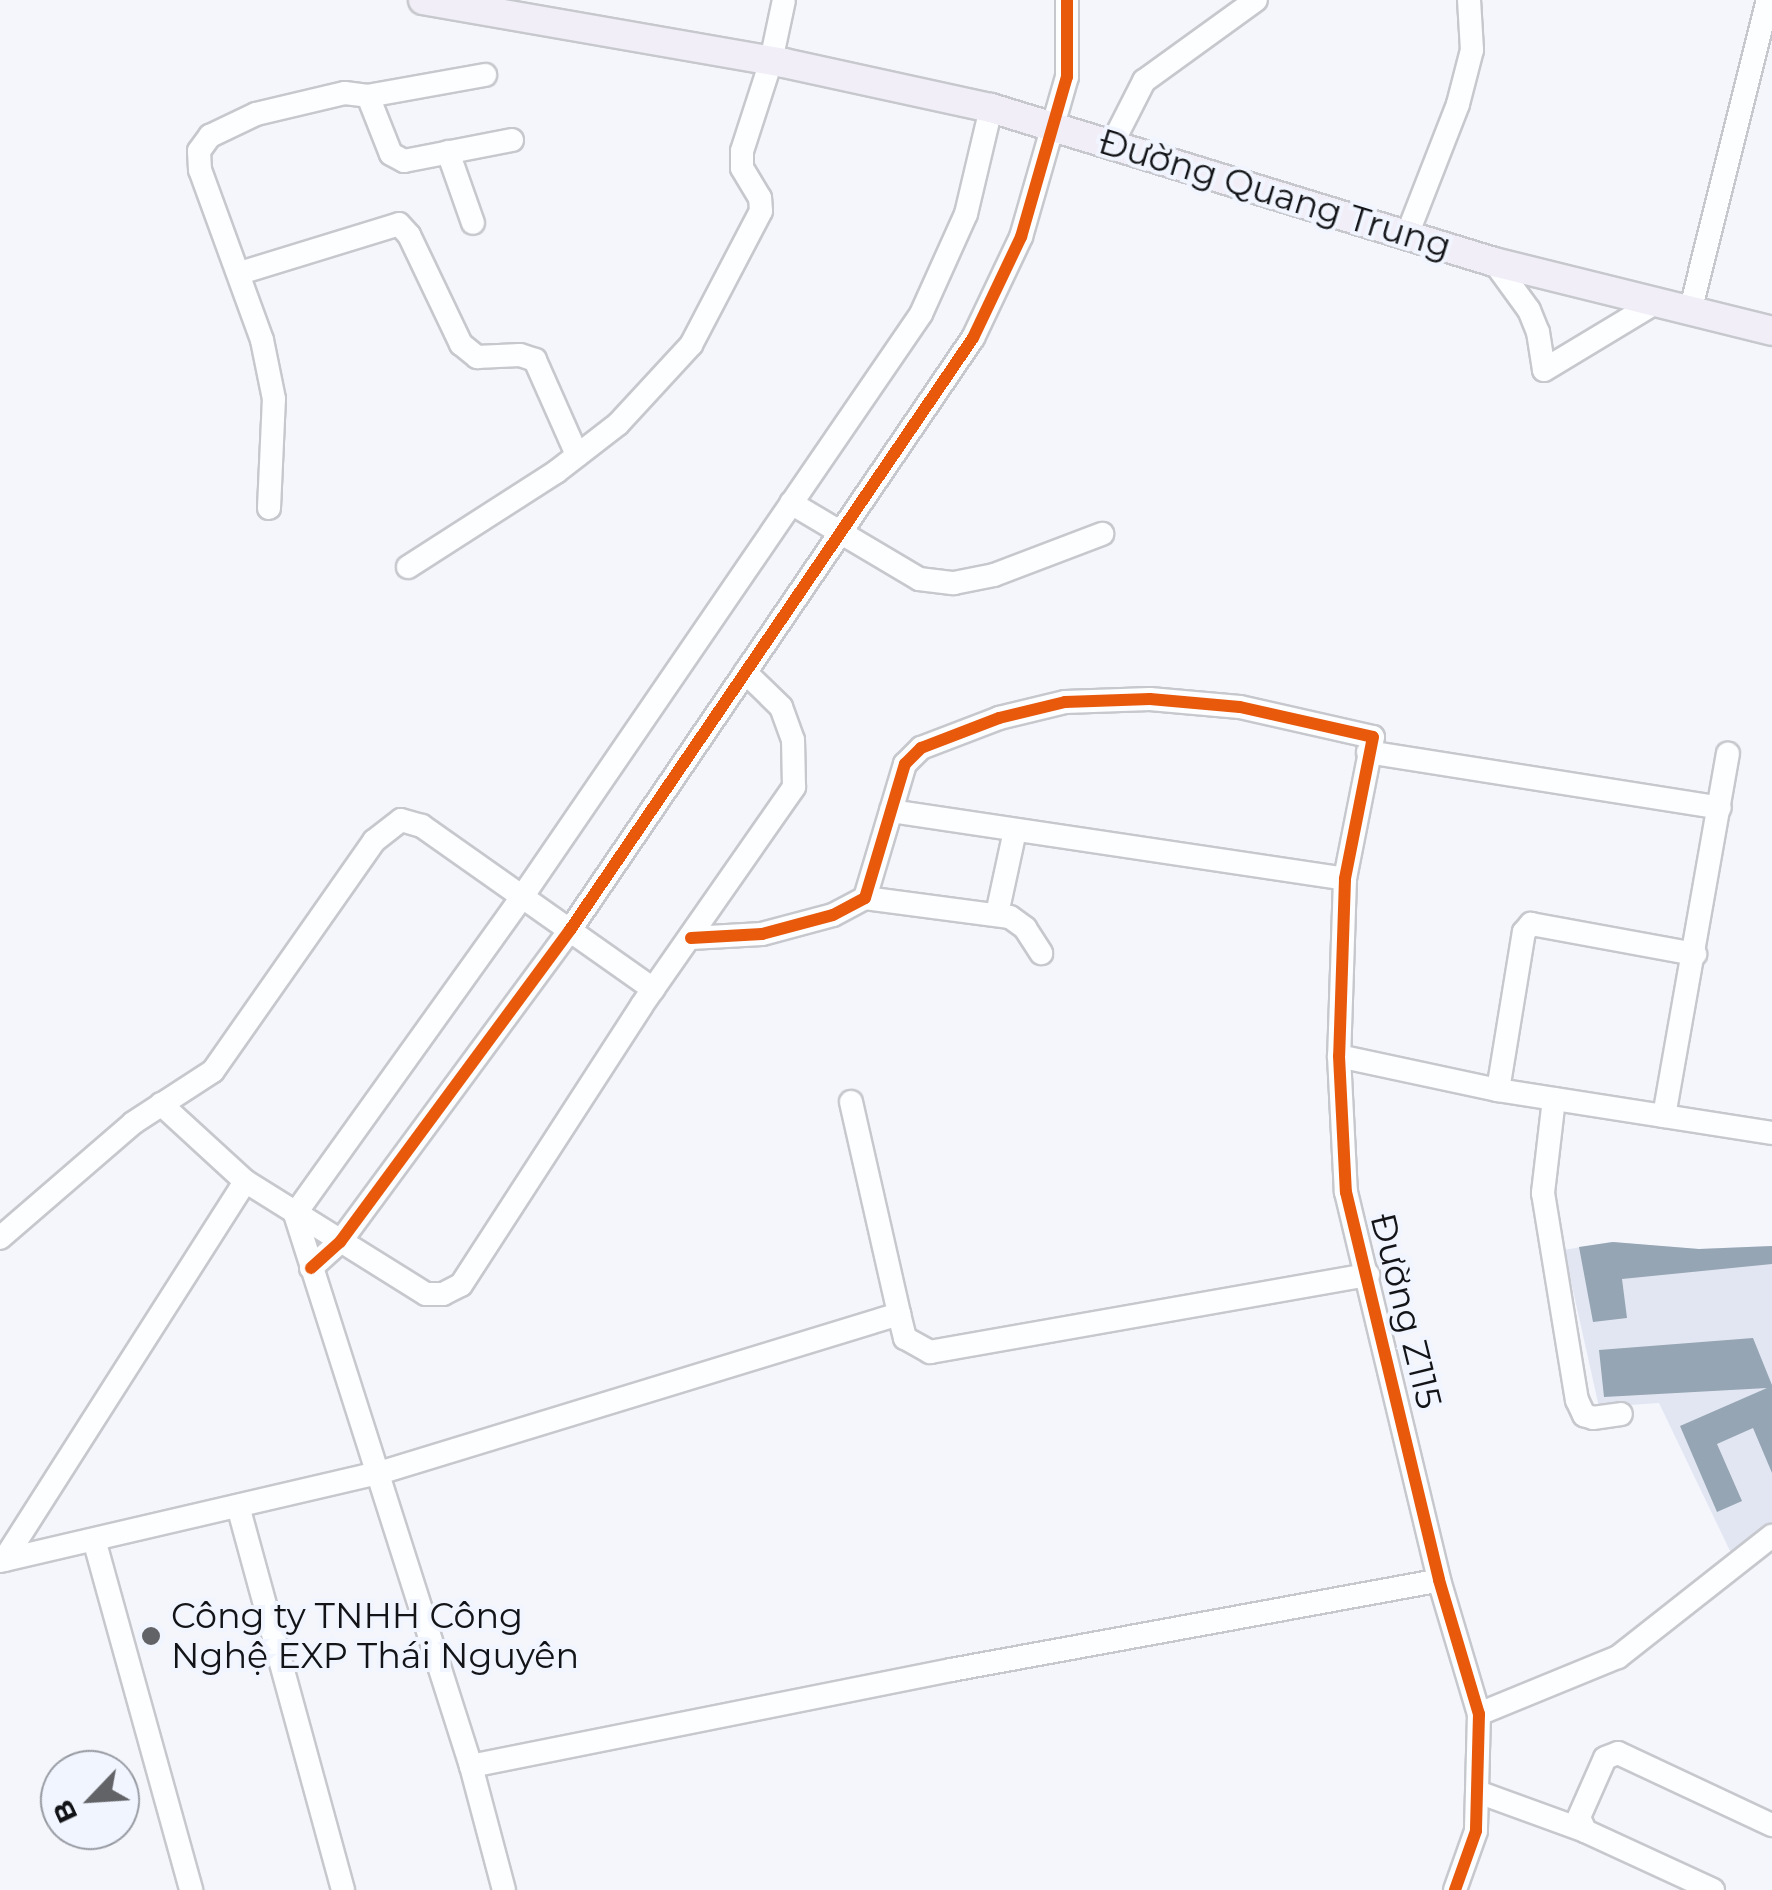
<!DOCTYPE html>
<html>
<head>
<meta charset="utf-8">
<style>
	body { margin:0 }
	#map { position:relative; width:1772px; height:1890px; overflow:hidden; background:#f4f6fc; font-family:Montserrat,sans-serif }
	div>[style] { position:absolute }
	.built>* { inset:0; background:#e2e6f2 }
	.building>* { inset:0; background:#95a5b3 }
	.roads { filter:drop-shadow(2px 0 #c6c8cd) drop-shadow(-2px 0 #c6c8cd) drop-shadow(0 2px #c6c8cd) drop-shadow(0 -2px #c6c8cd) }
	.minor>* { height:22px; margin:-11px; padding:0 11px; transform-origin:11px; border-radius:11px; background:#fdfeff }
	.major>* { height:28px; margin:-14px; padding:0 14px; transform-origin:14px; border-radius:14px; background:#f1eef8 }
	.cycleway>* { height:12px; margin:-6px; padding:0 6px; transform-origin:6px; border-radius:6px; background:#e8590c }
	.dots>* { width:28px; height:28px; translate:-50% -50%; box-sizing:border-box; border:5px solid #f1f5ff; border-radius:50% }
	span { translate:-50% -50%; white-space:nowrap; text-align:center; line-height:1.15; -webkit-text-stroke:8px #f1f5ff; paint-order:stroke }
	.street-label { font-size:35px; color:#131417 }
	.poi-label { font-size:35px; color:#131417 }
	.left { translate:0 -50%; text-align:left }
	.north { position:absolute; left:40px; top:1750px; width:100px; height:100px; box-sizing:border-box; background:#f1f5ff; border:2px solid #989ba2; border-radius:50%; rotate:245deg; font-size:28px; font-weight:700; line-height:40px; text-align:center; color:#131417 }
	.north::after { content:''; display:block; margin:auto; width:35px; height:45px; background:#626367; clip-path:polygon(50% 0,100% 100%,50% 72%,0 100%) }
</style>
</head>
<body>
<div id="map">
	<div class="built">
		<div style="clip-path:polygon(1610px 1242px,1699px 1249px,1772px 1246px,1772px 1523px,1732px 1555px,1659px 1403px,1599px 1407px,1564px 1250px)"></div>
	</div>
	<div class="building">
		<div style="clip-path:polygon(1613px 1242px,1699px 1249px,1772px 1246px,1772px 1264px,1622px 1279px,1627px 1318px,1593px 1322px,1579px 1247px)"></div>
		<div style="clip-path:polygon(1753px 1338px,1772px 1385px,1772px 1473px,1753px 1428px,1717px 1444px,1742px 1501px,1717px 1512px,1680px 1426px,1767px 1388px,1604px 1397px,1599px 1350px)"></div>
	</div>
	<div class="roads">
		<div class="minor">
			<div style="left:368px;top:96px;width:119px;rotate:-10.2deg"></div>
			<div style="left:1112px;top:144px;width:71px;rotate:-63.1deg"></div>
			<div style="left:1144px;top:81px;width:138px;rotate:-35.9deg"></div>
			<div style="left:448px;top:152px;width:75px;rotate:70.6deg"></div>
			<div style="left:1407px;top:235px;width:141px;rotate:-68.7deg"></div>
			<div style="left:1458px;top:104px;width:56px;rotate:-75.5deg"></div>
			<div style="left:1472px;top:50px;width:50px;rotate:-93.4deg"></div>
			<div style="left:1494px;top:262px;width:59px;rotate:53.9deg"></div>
			<div style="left:1529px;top:310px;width:24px;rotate:68deg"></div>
			<div style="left:1538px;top:332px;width:38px;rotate:81deg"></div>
			<div style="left:1544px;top:370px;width:130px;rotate:-31.1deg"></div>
			<div style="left:240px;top:273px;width:166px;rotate:-17.1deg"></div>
			<div style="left:399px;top:224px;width:15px;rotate:48deg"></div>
			<div style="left:409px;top:235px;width:121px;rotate:64.5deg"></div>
			<div style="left:461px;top:344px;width:21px;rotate:39deg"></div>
			<div style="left:477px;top:357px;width:43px;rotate:-2.7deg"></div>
			<div style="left:520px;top:355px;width:16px;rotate:18deg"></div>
			<div style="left:535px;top:360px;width:104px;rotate:66.1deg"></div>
			<div style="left:1690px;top:312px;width:322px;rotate:-76deg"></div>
			<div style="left:791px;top:503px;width:149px;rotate:30.7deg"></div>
			<div style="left:919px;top:579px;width:35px;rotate:7deg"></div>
			<div style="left:954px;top:583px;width:41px;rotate:-11.3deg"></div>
			<div style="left:994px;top:575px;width:116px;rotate:-20.8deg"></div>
			<div style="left:269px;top:508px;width:109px;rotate:-87.4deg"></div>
			<div style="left:274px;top:399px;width:60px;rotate:-101.5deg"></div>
			<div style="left:262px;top:340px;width:181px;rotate:-110deg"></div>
			<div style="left:200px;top:170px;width:19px;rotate:-93deg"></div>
			<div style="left:199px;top:151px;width:19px;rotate:-54deg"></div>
			<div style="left:210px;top:136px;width:51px;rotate:-25.6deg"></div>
			<div style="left:256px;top:114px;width:91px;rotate:-13.3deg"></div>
			<div style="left:345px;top:93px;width:23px;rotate:7deg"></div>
			<div style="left:368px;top:96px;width:62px;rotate:68.4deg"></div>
			<div style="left:391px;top:154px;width:15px;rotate:28deg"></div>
			<div style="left:404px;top:161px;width:110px;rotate:-11deg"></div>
			<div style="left:408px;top:567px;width:176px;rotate:-32.7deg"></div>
			<div style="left:556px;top:472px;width:78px;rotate:-37.7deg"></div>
			<div style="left:618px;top:424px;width:108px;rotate:-47.3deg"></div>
			<div style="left:691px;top:345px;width:151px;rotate:-62.4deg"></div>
			<div style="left:761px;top:211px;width:13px;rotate:-94deg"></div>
			<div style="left:760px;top:198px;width:35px;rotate:-121deg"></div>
			<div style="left:742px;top:168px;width:17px;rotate:-90deg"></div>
			<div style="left:742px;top:151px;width:95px;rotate:-72.1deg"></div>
			<div style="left:771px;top:61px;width:62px;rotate:-78deg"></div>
			<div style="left:1368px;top:752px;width:356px;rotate:9deg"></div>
			<div style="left:891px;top:811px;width:459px;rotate:8.5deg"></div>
			<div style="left:865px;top:898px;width:146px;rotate:7.5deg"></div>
			<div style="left:1010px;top:917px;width:19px;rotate:36deg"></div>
			<div style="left:1025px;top:928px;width:30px;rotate:57deg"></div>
			<div style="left:997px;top:914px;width:85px;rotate:-77.8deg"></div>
			<div style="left:691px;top:938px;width:71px;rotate:-3.2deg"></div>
			<div style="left:762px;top:934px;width:73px;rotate:-15deg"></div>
			<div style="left:833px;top:915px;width:36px;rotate:-28deg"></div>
			<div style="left:865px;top:898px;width:140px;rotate:-73.4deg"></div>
			<div style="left:905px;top:764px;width:23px;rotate:-45deg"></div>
			<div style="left:921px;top:748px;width:84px;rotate:-21deg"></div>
			<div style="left:999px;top:718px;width:68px;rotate:-13.6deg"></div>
			<div style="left:1065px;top:702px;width:85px;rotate:-2deg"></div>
			<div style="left:1150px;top:699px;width:90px;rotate:5.1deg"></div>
			<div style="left:1240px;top:707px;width:136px;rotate:12.7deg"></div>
			<div style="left:1373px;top:737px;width:145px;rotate:101.2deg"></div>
			<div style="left:1345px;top:879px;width:177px;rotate:91.9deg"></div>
			<div style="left:1339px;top:1056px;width:136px;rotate:87.1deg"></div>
			<div style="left:1346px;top:1192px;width:399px;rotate:76.5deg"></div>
			<div style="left:1439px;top:1580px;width:140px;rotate:73.4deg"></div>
			<div style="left:1479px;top:1714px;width:117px;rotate:91.5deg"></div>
			<div style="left:1476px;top:1831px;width:63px;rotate:109.6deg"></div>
			<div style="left:1339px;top:1056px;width:163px;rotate:12.1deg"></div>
			<div style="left:1498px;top:1090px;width:277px;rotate:8.9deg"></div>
			<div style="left:1498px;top:1090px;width:160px;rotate:-80.7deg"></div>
			<div style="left:1524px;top:932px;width:11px;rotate:-49deg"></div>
			<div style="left:1531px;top:924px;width:167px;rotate:10.4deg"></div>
			<div style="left:1554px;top:1099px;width:95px;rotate:96.7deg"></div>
			<div style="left:1543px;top:1193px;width:210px;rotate:80.7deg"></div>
			<div style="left:1577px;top:1400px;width:17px;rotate:65deg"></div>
			<div style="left:1584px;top:1415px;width:9px;rotate:18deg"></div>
			<div style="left:1593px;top:1418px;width:28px;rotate:-8deg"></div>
			<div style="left:851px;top:1102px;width:217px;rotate:77.2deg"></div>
			<div style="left:161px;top:1104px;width:114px;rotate:42.5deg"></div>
			<div style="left:245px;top:1181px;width:213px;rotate:32deg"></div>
			<div style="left:426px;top:1294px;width:17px"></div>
			<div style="left:443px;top:1294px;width:20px;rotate:-27deg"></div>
			<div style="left:461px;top:1285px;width:333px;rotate:-57.1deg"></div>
			<div style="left:642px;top:1005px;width:266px;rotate:-55.1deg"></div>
			<div style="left:794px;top:787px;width:47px;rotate:-91.2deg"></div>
			<div style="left:793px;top:740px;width:35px;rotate:-110deg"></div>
			<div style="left:781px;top:707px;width:50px;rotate:-135.8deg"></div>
			<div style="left:1664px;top:1116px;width:368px;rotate:-80deg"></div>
			<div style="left:295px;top:1214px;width:390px;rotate:-54.4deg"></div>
			<div style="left:522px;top:897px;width:706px;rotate:-55.61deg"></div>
			<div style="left:921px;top:314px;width:110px;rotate:-65.8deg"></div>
			<div style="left:966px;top:214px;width:109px;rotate:-76.7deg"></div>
			<div style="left:295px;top:1214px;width:579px;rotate:72.32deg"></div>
			<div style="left:471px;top:1766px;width:128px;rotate:75.1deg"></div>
			<div style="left:0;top:1238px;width:176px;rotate:-40.8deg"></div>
			<div style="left:133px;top:1123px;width:95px;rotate:-33deg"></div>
			<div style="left:213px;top:1071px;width:281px;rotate:-55deg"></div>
			<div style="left:374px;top:841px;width:34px;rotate:-38deg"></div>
			<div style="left:401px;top:820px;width:22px;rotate:16deg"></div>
			<div style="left:422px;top:826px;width:283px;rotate:35.2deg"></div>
			<div style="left:311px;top:1268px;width:39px;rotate:-42deg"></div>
			<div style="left:340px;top:1242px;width:388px;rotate:-53.6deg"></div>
			<div style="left:570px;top:930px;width:716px;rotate:-55.76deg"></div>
			<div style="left:973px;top:338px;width:112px;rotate:-64.6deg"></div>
			<div style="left:1021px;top:237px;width:166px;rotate:-74deg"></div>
			<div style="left:1067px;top:77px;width:77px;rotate:-90deg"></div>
			<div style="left:238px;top:1506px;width:398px;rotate:74.7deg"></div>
			<div style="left:95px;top:1543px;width:360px;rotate:74.5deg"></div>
			<div style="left:4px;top:1560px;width:449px;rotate:-57.5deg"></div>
			<div style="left:0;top:1561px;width:389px;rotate:-13.1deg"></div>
			<div style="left:379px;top:1473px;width:544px;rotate:-17deg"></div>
			<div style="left:899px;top:1314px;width:25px;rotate:76deg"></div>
			<div style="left:905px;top:1338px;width:29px;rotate:29deg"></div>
			<div style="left:930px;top:1352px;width:445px;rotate:-10deg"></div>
			<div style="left:1479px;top:1714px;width:150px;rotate:-22.3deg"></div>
			<div style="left:1618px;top:1657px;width:196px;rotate:-38.2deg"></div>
			<div style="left:471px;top:1766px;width:490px;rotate:-11.3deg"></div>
			<div style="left:951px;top:1670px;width:496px;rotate:-10.4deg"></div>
			<div style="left:1478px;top:1792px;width:114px;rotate:20deg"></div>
			<div style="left:1585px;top:1831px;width:141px;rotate:24.7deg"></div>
			<div style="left:1585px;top:1831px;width:15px;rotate:-113deg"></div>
			<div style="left:1579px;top:1817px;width:64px;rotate:-66.2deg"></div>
			<div style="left:1605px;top:1758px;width:14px;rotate:-21deg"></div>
			<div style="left:1618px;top:1753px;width:170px;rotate:25.1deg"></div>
		</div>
		<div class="major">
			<div style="left:423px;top:0;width:366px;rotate:9.9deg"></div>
			<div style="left:784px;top:63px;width:212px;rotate:12.3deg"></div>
			<div style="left:991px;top:108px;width:526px;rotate:17.02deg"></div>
			<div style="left:1494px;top:262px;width:286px;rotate:13.9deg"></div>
		</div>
	</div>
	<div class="cycleway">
		<div style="left:691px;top:938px;width:71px;rotate:-3.2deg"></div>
		<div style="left:762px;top:934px;width:73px;rotate:-15deg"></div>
		<div style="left:833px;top:915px;width:36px;rotate:-28deg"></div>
		<div style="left:865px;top:898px;width:140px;rotate:-73.4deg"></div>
		<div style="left:905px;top:764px;width:23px;rotate:-45deg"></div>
		<div style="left:921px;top:748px;width:84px;rotate:-21deg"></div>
		<div style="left:999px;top:718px;width:68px;rotate:-13.6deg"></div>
		<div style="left:1065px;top:702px;width:85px;rotate:-2deg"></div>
		<div style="left:1150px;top:699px;width:90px;rotate:5.1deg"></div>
		<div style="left:1240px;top:707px;width:136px;rotate:12.7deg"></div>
		<div style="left:1373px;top:737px;width:145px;rotate:101.2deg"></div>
		<div style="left:1345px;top:879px;width:177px;rotate:91.9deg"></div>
		<div style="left:1339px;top:1056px;width:136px;rotate:87.1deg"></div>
		<div style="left:1346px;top:1192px;width:399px;rotate:76.5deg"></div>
		<div style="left:1439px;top:1580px;width:140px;rotate:73.4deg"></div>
		<div style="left:1479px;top:1714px;width:117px;rotate:91.5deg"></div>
		<div style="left:1476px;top:1831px;width:63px;rotate:109.6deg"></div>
		<div style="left:311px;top:1268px;width:39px;rotate:-42deg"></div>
		<div style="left:340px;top:1242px;width:388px;rotate:-53.6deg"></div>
		<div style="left:570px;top:930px;width:716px;rotate:-55.76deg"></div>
		<div style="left:973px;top:338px;width:112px;rotate:-64.6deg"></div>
		<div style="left:1021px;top:237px;width:166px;rotate:-74deg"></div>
		<div style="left:1067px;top:77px;width:77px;rotate:-90deg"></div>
	</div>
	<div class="dots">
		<div style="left:151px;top:1636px;background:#626367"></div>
	</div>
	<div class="street-label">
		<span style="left:1275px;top:194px;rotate:17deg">Đường Quang Trung</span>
		<span style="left:1406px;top:1311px;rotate:76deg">Đường Z115</span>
	</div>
	<div class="poi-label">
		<span class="left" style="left:171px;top:1636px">Công ty TNHH Công<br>Nghệ EXP Thái Nguyên</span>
	</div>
	<div class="north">B</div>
</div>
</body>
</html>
